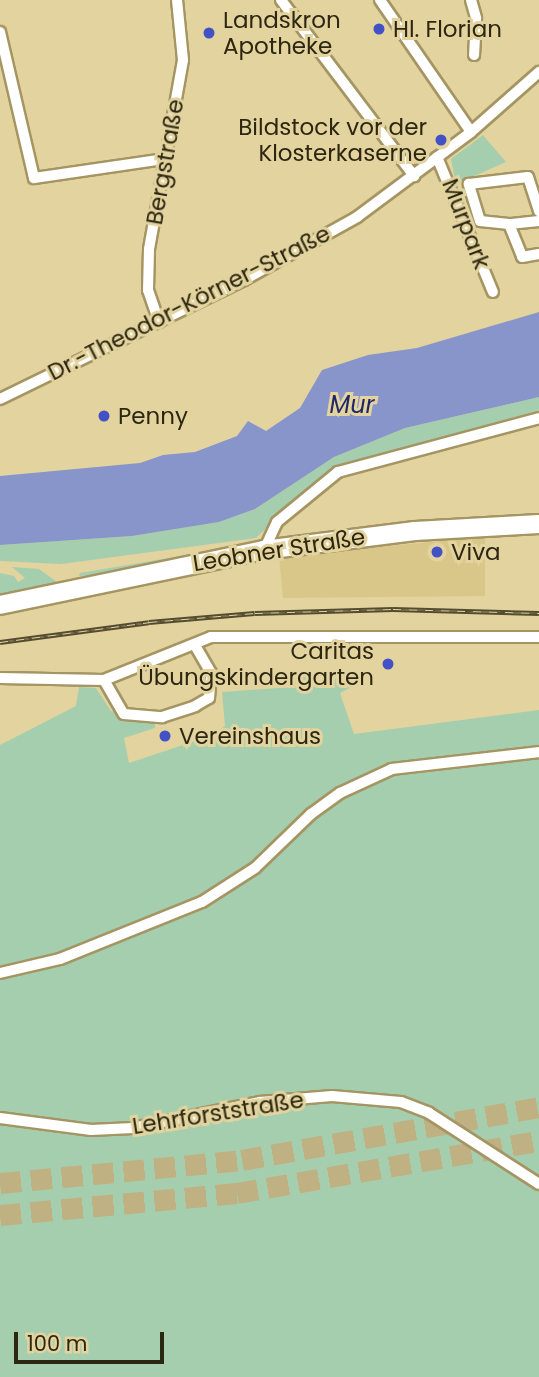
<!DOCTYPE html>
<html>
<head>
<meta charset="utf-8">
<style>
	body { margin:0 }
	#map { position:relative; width:539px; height:1377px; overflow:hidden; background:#e3d39e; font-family:Poppins,sans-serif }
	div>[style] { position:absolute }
	.built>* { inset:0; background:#d9c78a }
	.green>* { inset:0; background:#a5ceaf }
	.water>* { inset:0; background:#8795ca }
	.motorway-tunnel>* { height:21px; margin-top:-10.5px; transform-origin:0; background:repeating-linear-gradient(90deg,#bfb182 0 21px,transparent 0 31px) }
	.roads { filter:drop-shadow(2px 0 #a59563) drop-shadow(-2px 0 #a59563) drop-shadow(0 2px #a59563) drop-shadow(0 -2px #a59563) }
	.minor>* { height:10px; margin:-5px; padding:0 5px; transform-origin:5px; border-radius:5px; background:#fff }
	.primary>* { height:18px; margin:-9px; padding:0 9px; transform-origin:9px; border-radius:9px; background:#fff }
	.rail>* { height:5px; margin-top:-2.5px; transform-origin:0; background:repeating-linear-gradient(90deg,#e3d39e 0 8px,#544c30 0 16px); box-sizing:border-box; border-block:2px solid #544c30 }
	.dots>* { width:19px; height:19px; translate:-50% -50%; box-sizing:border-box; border:4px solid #e3d39e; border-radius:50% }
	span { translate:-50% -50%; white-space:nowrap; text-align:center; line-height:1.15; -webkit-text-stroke:6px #e3d39e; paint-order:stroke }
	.poi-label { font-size:23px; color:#2d2712 }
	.left { translate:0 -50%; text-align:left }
	.right { translate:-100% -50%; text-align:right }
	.street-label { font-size:23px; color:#2d2712 }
	.water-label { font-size:24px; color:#1f2766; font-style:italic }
	.scale { position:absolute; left:14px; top:1332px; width:150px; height:32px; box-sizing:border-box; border:4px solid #2d2712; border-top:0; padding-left:9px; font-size:21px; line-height:24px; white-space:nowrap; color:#2d2712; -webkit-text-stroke:5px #e3d39e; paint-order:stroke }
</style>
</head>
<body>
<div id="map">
	<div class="built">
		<div style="clip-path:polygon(485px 537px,485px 596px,283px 598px,279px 556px)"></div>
	</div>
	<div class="green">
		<div style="clip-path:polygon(483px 135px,506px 162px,456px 184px,451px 159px)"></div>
		<div style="clip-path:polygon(539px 397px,539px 410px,340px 467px,315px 482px,256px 538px,61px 564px,0 561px,0 545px,132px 536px,219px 522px,255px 509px,334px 457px,405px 428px)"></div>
		<div style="clip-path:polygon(246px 545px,113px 574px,79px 576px,80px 573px)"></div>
		<div style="clip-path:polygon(12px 567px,39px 569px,57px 582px,0 596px,0 573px,14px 576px,18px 582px,25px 578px)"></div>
		<div style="clip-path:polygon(307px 676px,309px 681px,359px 678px,359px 683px,340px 693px,354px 734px,539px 710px,539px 1377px,0 1377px,0 745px,76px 706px,79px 687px,96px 688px,111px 711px,155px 724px,155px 728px,124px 738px,129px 763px,213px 735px,225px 726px,222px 692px,293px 687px,294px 677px)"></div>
	</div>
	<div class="water">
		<div style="clip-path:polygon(539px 312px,539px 397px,405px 428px,334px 457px,255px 509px,219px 522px,132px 536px,0 545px,0 476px,140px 463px,163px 455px,195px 452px,237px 436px,248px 421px,266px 431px,300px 408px,322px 370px,368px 355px,417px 348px)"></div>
	</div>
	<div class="motorway-tunnel">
		<div style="left:0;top:1183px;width:243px;rotate:-5.4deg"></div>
		<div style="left:242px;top:1160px;width:302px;rotate:-10.1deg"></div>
		<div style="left:0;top:1215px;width:238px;rotate:-5.3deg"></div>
		<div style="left:237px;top:1193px;width:306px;rotate:-9.8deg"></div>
	</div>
	<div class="roads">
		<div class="minor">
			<div style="left:281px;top:0;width:221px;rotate:52.9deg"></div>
			<div style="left:380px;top:0;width:160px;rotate:55.4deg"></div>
			<div style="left:471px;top:0;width:19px;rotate:74deg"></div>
			<div style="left:476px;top:18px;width:37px;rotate:93deg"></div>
			<div style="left:0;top:32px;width:150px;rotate:76.9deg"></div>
			<div style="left:34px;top:178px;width:131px;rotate:-8.3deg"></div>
			<div style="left:437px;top:157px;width:146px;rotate:67.5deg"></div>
			<div style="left:539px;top:221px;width:30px;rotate:174deg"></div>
			<div style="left:509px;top:224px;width:35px;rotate:68deg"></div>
			<div style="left:522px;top:257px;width:17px;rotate:-10deg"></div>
			<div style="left:509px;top:224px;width:29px;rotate:-174deg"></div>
			<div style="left:480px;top:221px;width:39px;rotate:-107deg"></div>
			<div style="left:469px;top:184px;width:59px;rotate:-6.8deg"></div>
			<div style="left:528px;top:177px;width:36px;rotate:72deg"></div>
			<div style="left:159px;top:322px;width:34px;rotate:-109deg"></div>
			<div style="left:148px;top:290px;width:41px;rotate:-88.6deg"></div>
			<div style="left:149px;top:249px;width:192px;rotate:-79.8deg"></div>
			<div style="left:183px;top:60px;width:60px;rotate:-95.7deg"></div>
			<div style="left:0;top:399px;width:271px;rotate:-26deg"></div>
			<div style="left:244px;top:280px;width:129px;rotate:-29.1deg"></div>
			<div style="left:357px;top:217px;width:142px;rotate:-36.7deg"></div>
			<div style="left:471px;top:132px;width:91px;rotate:-41.4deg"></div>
			<div style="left:264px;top:550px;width:31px;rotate:-65deg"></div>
			<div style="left:277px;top:522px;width:79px;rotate:-39.3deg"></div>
			<div style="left:338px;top:472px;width:208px;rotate:-15deg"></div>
			<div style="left:0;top:678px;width:104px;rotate:1.1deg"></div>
			<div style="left:104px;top:680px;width:115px;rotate:-21.9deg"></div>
			<div style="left:211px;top:637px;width:328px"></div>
			<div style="left:104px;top:680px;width:39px;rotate:60deg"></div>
			<div style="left:124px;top:714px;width:38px;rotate:5deg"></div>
			<div style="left:162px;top:717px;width:35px;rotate:-18deg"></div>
			<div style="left:195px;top:706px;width:16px;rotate:-30deg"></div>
			<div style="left:209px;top:698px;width:25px;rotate:-85deg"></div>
			<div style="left:211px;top:673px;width:32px;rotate:-120deg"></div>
			<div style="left:0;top:973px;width:62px;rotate:-13.1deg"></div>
			<div style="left:60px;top:959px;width:153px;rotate:-21.9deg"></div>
			<div style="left:202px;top:902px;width:63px;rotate:-32.7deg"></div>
			<div style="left:255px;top:868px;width:78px;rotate:-44deg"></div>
			<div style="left:311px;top:814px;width:36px;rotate:-36deg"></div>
			<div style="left:340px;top:793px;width:57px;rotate:-24.8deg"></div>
			<div style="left:392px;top:769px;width:148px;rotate:-6.6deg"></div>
			<div style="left:0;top:1118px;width:92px;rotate:7.5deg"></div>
			<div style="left:91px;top:1130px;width:42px;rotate:-2.7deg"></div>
			<div style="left:133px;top:1128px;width:130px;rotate:-11.6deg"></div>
			<div style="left:260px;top:1102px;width:72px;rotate:-4.8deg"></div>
			<div style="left:332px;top:1096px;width:69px;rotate:5deg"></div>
			<div style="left:401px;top:1102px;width:30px;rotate:21deg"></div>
			<div style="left:429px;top:1113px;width:131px;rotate:32.8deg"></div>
		</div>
		<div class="primary">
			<div style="left:0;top:605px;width:270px;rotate:-11.8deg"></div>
			<div style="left:264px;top:550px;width:152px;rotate:-7.2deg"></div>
			<div style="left:415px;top:531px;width:124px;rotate:-3.2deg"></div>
		</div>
	</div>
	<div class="rail">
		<div style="left:0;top:642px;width:150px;rotate:-7.6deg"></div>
		<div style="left:149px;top:622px;width:106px;rotate:-4.9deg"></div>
		<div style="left:255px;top:613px;width:138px;rotate:-1.7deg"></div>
		<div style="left:393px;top:609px;width:146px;rotate:1.6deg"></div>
	</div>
	<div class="dots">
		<div style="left:379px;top:29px;background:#4351c6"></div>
		<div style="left:209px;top:33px;background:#4351c6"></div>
		<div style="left:441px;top:140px;background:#4351c6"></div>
		<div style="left:104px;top:416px;background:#4351c6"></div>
		<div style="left:437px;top:552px;background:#4351c6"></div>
		<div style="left:388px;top:664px;background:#4351c6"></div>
		<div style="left:165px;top:736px;background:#4351c6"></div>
	</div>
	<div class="poi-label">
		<span class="left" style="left:223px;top:33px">Landskron<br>Apotheke</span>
		<span class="left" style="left:393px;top:29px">Hl. Florian</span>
		<span class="right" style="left:427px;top:140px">Bildstock vor der<br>Klosterkaserne</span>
		<span class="left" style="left:118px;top:416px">Penny</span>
		<span class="left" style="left:451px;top:552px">Viva</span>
		<span class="right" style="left:374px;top:664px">Caritas<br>Übungskindergarten</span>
		<span class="left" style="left:179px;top:736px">Vereinshaus</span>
	</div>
	<div class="street-label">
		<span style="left:165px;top:162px;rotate:-80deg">Bergstraße</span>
		<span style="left:466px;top:224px;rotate:69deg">Murpark</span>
		<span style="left:189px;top:303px;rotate:-27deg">Dr.-Theodor-Körner-Straße</span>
		<span style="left:279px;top:550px;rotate:-9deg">Leobner Straße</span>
		<span style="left:218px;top:1113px;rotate:-9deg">Lehrforststraße</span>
	</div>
	<div class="water-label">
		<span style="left:352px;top:405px">Mur</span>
	</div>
	<div class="scale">100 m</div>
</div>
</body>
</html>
